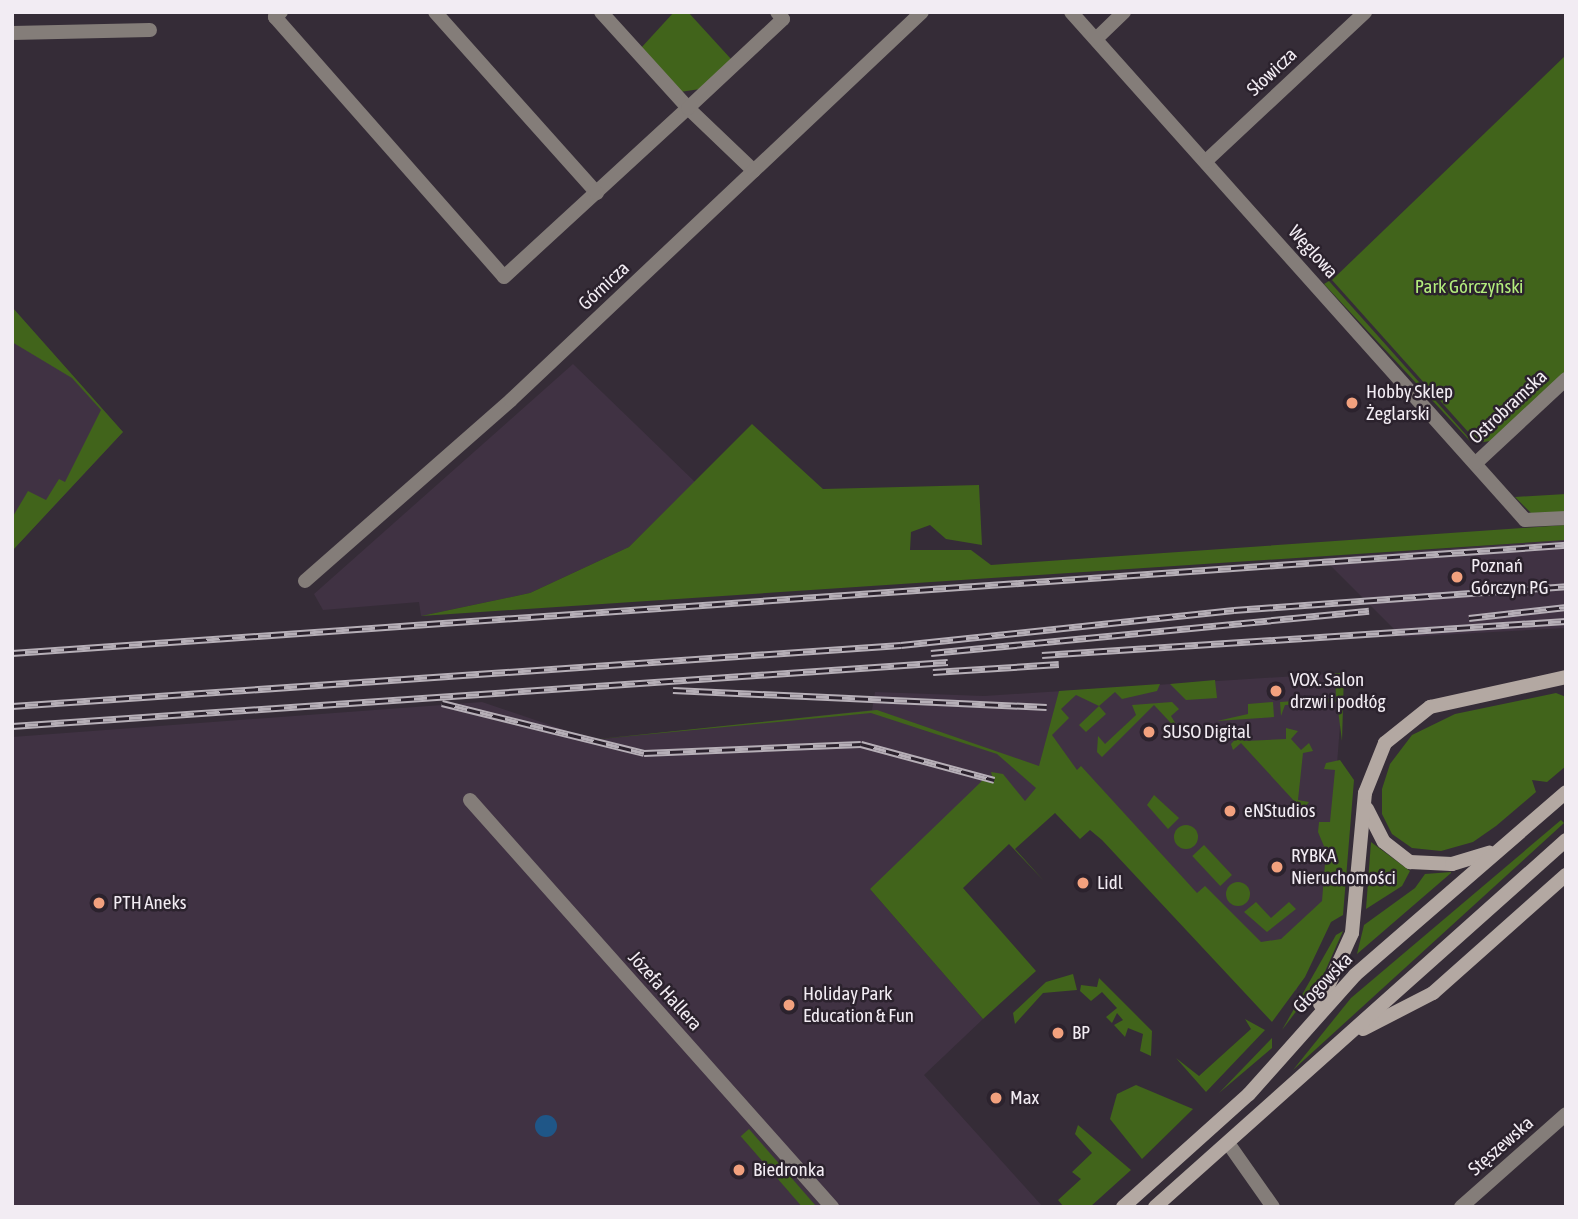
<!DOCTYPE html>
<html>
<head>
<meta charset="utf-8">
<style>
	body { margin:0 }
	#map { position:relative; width:1578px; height:1219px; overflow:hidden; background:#352c37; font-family:"Asap Condensed",sans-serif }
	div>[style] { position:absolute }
	.built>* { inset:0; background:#403243 }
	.green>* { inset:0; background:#41641b; transform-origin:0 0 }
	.round { border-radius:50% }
	.water>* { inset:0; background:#1f5687 }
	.street>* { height:14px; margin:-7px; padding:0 7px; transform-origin:7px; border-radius:7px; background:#847d79 }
	.secondary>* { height:14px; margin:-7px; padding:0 7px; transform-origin:7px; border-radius:7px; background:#b3a8a2 }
	.rail>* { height:7px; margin-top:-3.5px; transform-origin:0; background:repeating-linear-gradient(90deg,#2b222d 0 13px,#b6afb7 0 26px); box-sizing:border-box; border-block:2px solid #b6afb7 }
	.dots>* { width:19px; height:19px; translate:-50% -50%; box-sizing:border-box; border:4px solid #2b222d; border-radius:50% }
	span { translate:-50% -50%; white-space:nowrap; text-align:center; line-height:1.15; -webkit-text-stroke:5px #2b222d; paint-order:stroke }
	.street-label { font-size:19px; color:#f2ecf3 }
	.park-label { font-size:19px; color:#b3ed7d }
	.poi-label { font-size:19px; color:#f2ecf3 }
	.left { translate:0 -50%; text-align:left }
	.frame { position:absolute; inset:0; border:14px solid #f2ecf3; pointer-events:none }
</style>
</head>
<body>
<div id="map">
	<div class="built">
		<div style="clip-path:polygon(12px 307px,123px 432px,12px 551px)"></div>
		<div style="clip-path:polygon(573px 364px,695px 482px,629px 547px,530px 593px,421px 616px,419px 602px,323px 610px,314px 594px)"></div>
		<div style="clip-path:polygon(1566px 540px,1566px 628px,1402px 637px,1323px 558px)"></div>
		<div style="clip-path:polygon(1344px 673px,1325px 921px,1296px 991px,1062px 790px,870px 889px,983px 1019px,924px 1075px,1043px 1207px,12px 1207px,12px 737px,482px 702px,594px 740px,872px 710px,875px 692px,984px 696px)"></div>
	</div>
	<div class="green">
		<div style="clip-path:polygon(674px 12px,688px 12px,731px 59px,700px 89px,680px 92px,641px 48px)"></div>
		<div style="clip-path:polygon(1566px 55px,1566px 374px,1490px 441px,1478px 443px,1332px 280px)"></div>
		<div style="clip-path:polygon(1329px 281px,1468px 437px,1470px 441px,1324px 284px)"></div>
		<div style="clip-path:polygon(12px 307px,123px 432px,12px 551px,12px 518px,28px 491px,46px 500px,59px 479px,65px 482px,101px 410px,72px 378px,12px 342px)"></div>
		<div style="clip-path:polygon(752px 424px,823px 489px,979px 485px,982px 545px,946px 539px,930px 525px,911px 532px,910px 550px,971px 550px,991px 565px,1566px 525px,1566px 540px,421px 616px,530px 593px,629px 547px)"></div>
		<div style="clip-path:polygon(1566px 494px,1566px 512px,1531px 513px,1515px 497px)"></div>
		<div style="clip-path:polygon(1335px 673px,1344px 673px,1342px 741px,1337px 702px,1285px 705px,1281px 716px,1280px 702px,1336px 698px)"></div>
		<div style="clip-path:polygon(1215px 680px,1217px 698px,1186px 700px,1170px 684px)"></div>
		<div style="clip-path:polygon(1160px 684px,1157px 691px,1122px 699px,1115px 692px,1099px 706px,1106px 714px,1086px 732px,1079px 725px,1099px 706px,1076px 695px,1061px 709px,1069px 718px,1052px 735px,1077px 770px,1081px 766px,1197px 893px,1205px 886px,1261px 942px,1281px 939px,1322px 901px,1326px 851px,1318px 832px,1319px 822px,1330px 822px,1335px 770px,1324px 769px,1326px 763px,1340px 760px,1354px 780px,1343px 915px,1331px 922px,1305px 977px,1272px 1022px,1102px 840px,1090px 830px,1080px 839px,1055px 813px,1015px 849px,1044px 881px,1009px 844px,963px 888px,1036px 971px,983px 1019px,870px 889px,984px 779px,994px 783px,991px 772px,1003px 774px,1025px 801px,1036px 788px,997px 754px,871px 713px,589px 740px,877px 710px,1039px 766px,1059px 691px)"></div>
		<div style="clip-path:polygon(1556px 693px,1566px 697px,1566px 766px,1547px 782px,1532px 780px,1536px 792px,1496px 826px,1473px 842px,1441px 851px,1412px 848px,1392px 834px,1382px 814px,1382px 789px,1390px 764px,1412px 735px,1455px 714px)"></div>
		<div style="clip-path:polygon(1172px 702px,1179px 709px,1171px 716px,1183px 736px,1154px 705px,1102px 757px,1097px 752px,1098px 736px,1105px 744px,1136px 715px,1132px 705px)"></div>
		<div style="clip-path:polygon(1273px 702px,1274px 717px,1217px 721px,1248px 714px,1248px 704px)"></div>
		<div style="clip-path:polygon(1286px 728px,1298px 731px,1291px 739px,1301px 750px,1309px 743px,1313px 751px,1303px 753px,1298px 800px,1309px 802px,1300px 814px,1287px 809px,1295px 802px,1241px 743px,1233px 750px,1231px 744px,1243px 731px,1244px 741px,1286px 739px)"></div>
		<div style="clip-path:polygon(1154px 795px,1179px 818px,1168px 829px,1147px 805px)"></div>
		<div style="clip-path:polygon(1561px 820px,1564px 823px,1293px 1070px,1351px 998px)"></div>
		<div class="round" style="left:1174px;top:825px;width:24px;height:24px"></div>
		<div style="clip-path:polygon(1371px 842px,1410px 871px,1402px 886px,1366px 909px)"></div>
		<div style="left:1204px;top:845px;width:41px;height:16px;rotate:47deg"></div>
		<div style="clip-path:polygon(1451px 872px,1451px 873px,1357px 954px,1364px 925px,1415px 888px,1425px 874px)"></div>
		<div class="round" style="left:1226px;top:882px;width:24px;height:24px"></div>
		<div style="clip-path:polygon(1256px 902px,1271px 918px,1289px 902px,1296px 909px,1267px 932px,1244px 912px)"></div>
		<div style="clip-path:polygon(1343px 931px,1323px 976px,1282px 1030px,1336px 935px)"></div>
		<div style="clip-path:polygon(1073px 974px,1077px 990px,1043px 993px,1015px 1024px,1013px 1013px,1046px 982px)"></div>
		<div style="clip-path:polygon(1099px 978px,1152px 1031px,1151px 1056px,1140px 1051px,1143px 1034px,1128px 1028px,1125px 1037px,1114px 1025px,1123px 1020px,1117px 1013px,1112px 1023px,1106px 1017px,1117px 1008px,1102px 992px,1091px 1001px,1080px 991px,1081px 985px,1097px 987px)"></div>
		<div style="clip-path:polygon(1245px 1019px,1265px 1030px,1206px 1092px,1176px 1058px,1199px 1076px,1251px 1029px)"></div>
		<div style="clip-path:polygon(1272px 1038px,1272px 1048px,1219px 1093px)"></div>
		<div style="clip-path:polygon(1136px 1085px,1193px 1109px,1142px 1159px,1110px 1119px,1117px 1094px)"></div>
		<div style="clip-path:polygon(1078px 1125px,1131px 1170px,1090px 1207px,1064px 1207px,1058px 1200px,1081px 1179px,1072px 1172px,1092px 1153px,1075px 1134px)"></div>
		<div style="left:749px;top:1129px;width:104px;height:11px;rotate:49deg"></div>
	</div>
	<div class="water">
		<div class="round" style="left:535px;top:1115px;width:22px;height:22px"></div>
	</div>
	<div class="street">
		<div style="left:281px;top:12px;width:8px;rotate:140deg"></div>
		<div style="left:275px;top:17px;width:346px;rotate:48.6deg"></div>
		<div style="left:504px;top:277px;width:250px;rotate:-42.6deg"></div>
		<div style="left:688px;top:108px;width:91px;rotate:43.7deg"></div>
		<div style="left:435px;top:12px;width:243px;rotate:48.2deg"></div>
		<div style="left:601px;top:12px;width:130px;rotate:47.8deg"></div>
		<div style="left:688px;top:108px;width:130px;rotate:-43.1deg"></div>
		<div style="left:783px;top:19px;width:9px;rotate:-131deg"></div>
		<div style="left:1071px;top:12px;width:681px;rotate:48.21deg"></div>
		<div style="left:1525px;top:520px;width:41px;rotate:-2.8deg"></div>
		<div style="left:12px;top:33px;width:138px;rotate:-1.2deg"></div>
		<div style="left:1096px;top:39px;width:39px;rotate:-44deg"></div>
		<div style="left:1206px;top:161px;width:218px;rotate:-43.1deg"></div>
		<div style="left:1476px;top:463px;width:123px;rotate:-43deg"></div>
		<div style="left:305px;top:581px;width:274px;rotate:-41.3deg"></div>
		<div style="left:511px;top:400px;width:565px;rotate:-43.35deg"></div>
		<div style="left:470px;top:800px;width:545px;rotate:48.35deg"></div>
		<div style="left:1228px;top:1143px;width:78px;rotate:54.9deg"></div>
		<div style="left:1461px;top:1207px;width:140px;rotate:-41.5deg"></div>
	</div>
	<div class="secondary">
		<div style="left:1367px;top:809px;width:37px;rotate:63deg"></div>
		<div style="left:1384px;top:842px;width:33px;rotate:38deg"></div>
		<div style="left:1410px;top:862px;width:42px;rotate:2.7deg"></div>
		<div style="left:1452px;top:864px;width:39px;rotate:-17deg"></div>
		<div style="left:1320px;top:1004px;width:78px;rotate:-65.7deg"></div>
		<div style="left:1352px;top:933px;width:141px;rotate:-84.7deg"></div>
		<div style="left:1365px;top:793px;width:54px;rotate:-68.2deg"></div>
		<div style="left:1385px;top:743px;width:58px;rotate:-38.7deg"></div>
		<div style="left:1430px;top:707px;width:139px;rotate:-12.4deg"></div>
		<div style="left:1363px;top:1029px;width:79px;rotate:-27.2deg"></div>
		<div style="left:1433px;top:993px;width:178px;rotate:-41.6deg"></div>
		<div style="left:1123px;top:1207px;width:169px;rotate:-41.9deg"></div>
		<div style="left:1249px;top:1094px;width:159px;rotate:-48.3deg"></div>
		<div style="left:1355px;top:975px;width:279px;rotate:-40.9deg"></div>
		<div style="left:1155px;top:1207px;width:551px;rotate:-41.76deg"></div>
	</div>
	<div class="rail">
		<div style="left:1469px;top:618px;width:98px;rotate:-6.5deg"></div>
		<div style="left:12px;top:653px;width:1558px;rotate:-3.98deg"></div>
		<div style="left:931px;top:653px;width:440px;rotate:-5.5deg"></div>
		<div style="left:1042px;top:655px;width:525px;rotate:-3.71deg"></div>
		<div style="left:933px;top:672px;width:126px;rotate:-3.6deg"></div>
		<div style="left:673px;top:690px;width:374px;rotate:2.6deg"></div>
		<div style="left:442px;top:703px;width:208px;rotate:13.9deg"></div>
		<div style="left:644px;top:753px;width:217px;rotate:-2.4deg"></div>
		<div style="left:861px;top:744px;width:138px;rotate:15.1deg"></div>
		<div style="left:12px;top:706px;width:891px;rotate:-3.93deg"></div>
		<div style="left:901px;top:645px;width:335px;rotate:-6deg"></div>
		<div style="left:1234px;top:610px;width:333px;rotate:-4.1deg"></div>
		<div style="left:12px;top:726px;width:938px;rotate:-3.91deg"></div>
	</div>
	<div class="dots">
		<div style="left:1352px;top:403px;background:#f2a17e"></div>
		<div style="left:1457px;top:577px;background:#f2a17e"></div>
		<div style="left:1276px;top:691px;background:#f2a17e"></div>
		<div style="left:1149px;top:732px;background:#f2a17e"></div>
		<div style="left:1230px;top:811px;background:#f2a17e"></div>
		<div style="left:1277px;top:867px;background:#f2a17e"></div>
		<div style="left:1083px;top:883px;background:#f2a17e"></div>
		<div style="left:99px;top:903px;background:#f2a17e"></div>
		<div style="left:789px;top:1005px;background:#f2a17e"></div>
		<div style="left:1058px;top:1033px;background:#f2a17e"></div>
		<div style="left:996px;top:1098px;background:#f2a17e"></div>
		<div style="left:739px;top:1170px;background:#f2a17e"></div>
	</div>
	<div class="street-label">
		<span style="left:1272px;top:72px;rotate:-43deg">Słowicza</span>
		<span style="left:1313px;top:252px;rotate:48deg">Węglowa</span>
		<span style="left:604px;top:286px;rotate:-43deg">Górnicza</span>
		<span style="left:1508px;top:407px;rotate:-43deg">Ostrobramska</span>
		<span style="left:1323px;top:983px;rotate:-46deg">Głogowska</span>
		<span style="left:665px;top:991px;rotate:48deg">Józefa Hallera</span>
		<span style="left:1501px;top:1146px;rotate:-41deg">Stęszewska</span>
	</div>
	<div class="park-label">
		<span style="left:1469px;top:287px">Park Górczyński</span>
	</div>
	<div class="poi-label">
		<span class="left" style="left:1366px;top:403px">Hobby Sklep<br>Żeglarski</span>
		<span class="left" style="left:1471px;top:577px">Poznań<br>Górczyn PG</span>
		<span class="left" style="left:1290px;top:691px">VOX. Salon<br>drzwi i podłóg</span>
		<span class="left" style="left:1163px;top:732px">SUSO Digital</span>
		<span class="left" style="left:1244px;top:811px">eNStudios</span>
		<span class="left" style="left:1291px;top:867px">RYBKA<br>Nieruchomości</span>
		<span class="left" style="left:1097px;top:883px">Lidl</span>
		<span class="left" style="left:113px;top:903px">PTH Aneks</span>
		<span class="left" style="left:803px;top:1005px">Holiday Park<br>Education &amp; Fun</span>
		<span class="left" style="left:1072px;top:1033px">BP</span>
		<span class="left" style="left:1010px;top:1098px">Max</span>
		<span class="left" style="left:753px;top:1170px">Biedronka</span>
	</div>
	<div class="frame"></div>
</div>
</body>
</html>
